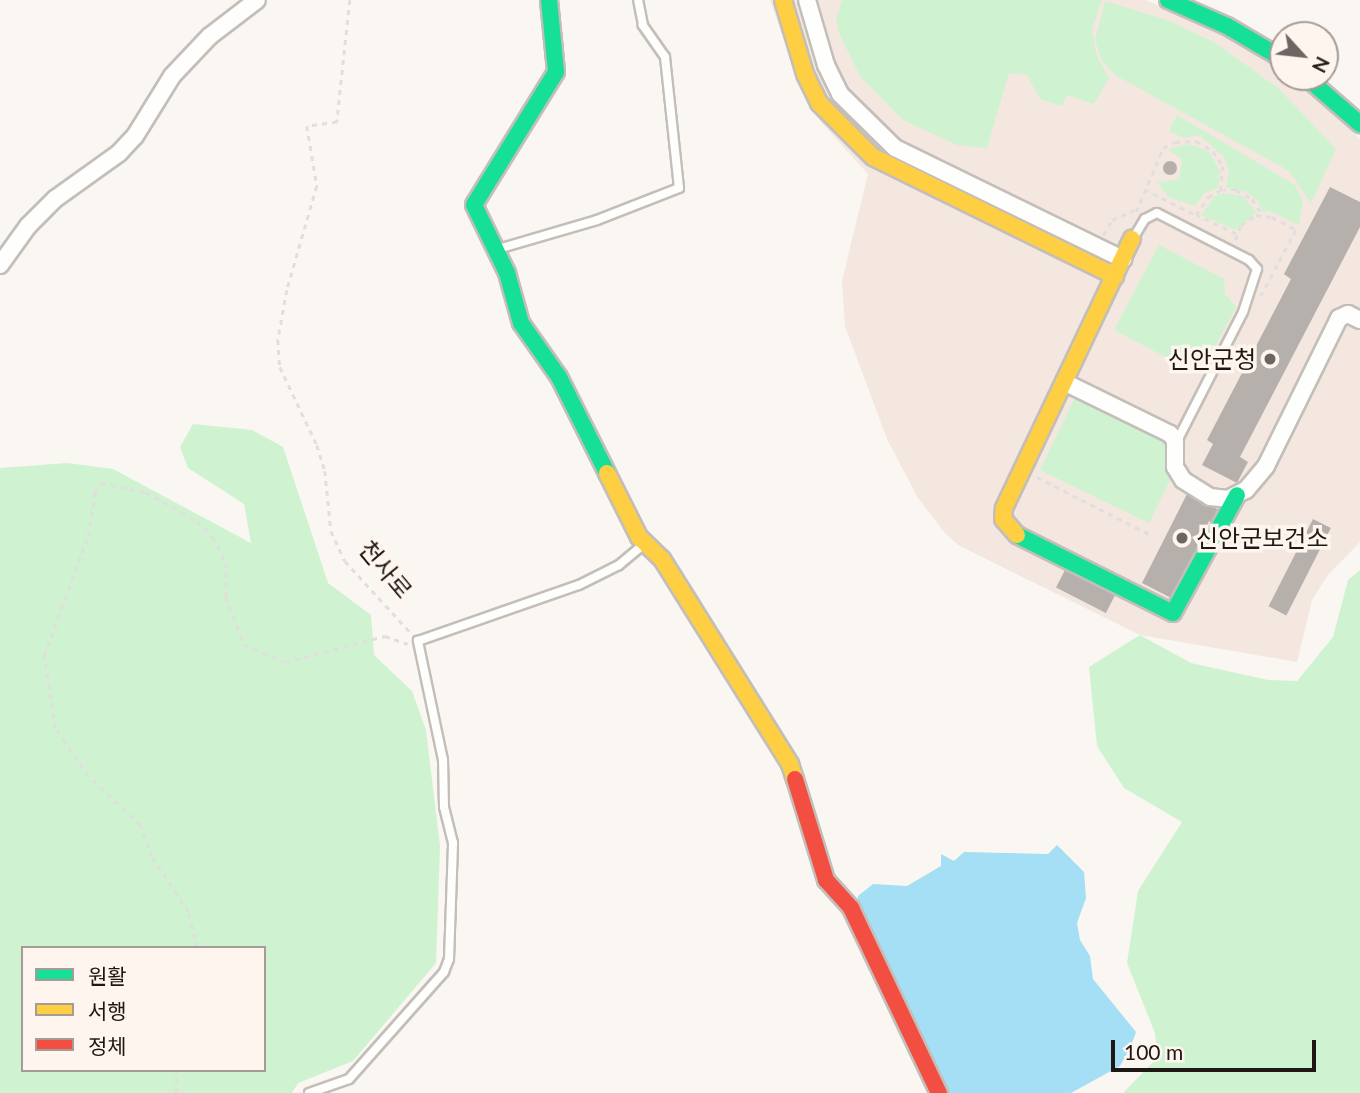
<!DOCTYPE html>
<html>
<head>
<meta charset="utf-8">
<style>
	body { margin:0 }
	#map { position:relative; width:1360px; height:1093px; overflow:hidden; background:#faf6f2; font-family:Lato,"Noto Sans KR",sans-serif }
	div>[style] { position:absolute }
	.built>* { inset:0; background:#f3e7e0 }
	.green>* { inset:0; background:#cff3d0 }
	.water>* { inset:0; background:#a5dff5 }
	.building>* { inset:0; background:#b6b0ac; transform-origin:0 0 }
	.round { border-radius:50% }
	.path>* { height:2.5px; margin-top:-1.25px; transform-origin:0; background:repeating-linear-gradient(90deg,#e0dfde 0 5px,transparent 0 10px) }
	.roads { filter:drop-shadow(2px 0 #c4beb9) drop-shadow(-2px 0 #c4beb9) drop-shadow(0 2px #c4beb9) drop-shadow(0 -2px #c4beb9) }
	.lane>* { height:8px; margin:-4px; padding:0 4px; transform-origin:4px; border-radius:4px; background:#fefefd }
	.street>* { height:16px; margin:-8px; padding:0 8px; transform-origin:8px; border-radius:8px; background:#fefefd }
	.fast>* { height:16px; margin:-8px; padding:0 8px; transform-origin:8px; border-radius:8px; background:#16e098 }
	.slow>* { height:16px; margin:-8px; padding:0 8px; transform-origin:8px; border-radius:8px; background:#ffcf43 }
	.jam>* { height:16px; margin:-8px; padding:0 8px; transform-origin:8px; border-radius:8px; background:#f24e42 }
	.dots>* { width:19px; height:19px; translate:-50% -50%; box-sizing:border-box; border:4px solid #fef5ef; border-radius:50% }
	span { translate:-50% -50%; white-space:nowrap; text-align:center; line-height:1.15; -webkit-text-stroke:7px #fef5ef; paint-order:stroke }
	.poi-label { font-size:24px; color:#1f1713 }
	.right { translate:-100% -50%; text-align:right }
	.left { translate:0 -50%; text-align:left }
	.street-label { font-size:24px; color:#1f1713 }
	.legend { position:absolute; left:21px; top:946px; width:245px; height:126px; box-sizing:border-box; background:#fef5ef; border:2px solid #a59c97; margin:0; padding:9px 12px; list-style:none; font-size:21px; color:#1f1713 }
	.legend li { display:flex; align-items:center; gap:14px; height:35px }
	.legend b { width:35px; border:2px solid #a59c97 }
	.north { position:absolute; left:1269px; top:21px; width:70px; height:70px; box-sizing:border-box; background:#fef5ef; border:2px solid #a59c97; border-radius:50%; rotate:117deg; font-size:19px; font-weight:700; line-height:28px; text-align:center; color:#1f1713 }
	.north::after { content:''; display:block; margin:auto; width:24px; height:32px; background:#6c6561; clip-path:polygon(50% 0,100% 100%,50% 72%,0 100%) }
	.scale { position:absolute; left:1111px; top:1040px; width:205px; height:32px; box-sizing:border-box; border:4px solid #1f1713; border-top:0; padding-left:9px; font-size:21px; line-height:24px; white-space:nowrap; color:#1f1713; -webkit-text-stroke:5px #fef5ef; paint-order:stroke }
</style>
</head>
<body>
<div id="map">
	<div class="built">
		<div style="clip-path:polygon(770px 0,1146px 0,1225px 35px,1283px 71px,1283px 77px,1293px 77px,1360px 139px,1360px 542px,1328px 575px,1312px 600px,1297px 662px,1140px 635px,958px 545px,945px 533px,918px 498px,887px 439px,845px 326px,842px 281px,868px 174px,821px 122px,802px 92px)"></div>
	</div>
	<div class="green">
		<div style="clip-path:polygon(842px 0,1102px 0,1092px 29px,1096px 54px,1109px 78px,1094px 104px,1067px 95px,1062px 106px,1040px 99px,1027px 75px,1009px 73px,987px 148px,957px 145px,903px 120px,860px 76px,839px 33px,836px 19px)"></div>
		<div style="clip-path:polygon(1105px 1px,1167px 20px,1214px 42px,1278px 88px,1336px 149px,1311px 203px,1289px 171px,1115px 75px,1102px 61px,1095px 40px)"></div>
		<div style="clip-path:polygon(1177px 115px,1295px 185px,1303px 201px,1299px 225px,1270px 211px,1263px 212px,1257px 200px,1245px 191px,1226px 188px,1229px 172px,1224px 157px,1199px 135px,1184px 138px,1169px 131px)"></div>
		<div style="clip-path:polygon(1188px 144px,1209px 151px,1220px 171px,1218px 188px,1205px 192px,1195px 206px,1170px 198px,1157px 183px,1179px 179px,1182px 160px,1168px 149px)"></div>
		<div style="clip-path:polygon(1224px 193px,1242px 196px,1257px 212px,1235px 230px,1201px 215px,1215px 196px)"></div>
		<div style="clip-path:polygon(1159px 245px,1224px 279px,1225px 294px,1236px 307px,1200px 375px,1114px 330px)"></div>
		<div style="clip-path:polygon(1076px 395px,1167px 440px,1172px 476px,1149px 523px,1040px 470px)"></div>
		<div style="clip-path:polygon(evenodd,193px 424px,252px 430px,283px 447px,328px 583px,371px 615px,374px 655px,412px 691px,426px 730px,440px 846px,436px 963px,353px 1061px,298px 1083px,292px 1093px,0 1093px,0 468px,67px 463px,113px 469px,251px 543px,244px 504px,188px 468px,180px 447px,193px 424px,23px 948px,264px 948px,264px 1070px,23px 1070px,23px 948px)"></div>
		<div style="clip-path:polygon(1360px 570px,1360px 1093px,1123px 1093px,1157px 1058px,1155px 1033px,1127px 963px,1138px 891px,1182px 822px,1124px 788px,1097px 746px,1089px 667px,1140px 635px,1191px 663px,1268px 680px,1297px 681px,1333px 637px,1348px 580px)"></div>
	</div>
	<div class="water">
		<div style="clip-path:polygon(1057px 845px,1084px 872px,1086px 898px,1077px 923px,1080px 940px,1090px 956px,1093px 979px,1136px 1032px,1131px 1046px,1120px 1066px,1071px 1093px,946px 1093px,857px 909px,858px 896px,873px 884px,907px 886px,941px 866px,941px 854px,954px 861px,964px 852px,1048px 854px)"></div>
	</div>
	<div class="building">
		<div class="round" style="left:1163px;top:161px;width:14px;height:14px"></div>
		<div style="clip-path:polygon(1330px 187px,1360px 202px,1360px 227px,1240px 457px,1248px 462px,1237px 483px,1202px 465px,1213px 444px,1207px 440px,1291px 279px,1284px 274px)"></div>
		<div style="clip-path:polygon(1187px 494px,1225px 513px,1219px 526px,1209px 521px,1177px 601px,1142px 583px)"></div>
		<div style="left:1313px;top:519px;width:20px;height:98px;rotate:27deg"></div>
		<div style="left:1066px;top:568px;width:56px;height:22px;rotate:27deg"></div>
	</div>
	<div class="path">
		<div style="left:350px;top:0;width:123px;rotate:96.1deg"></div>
		<div style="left:337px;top:122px;width:30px;rotate:172deg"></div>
		<div style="left:307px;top:126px;width:61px;rotate:80.5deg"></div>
		<div style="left:317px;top:186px;width:108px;rotate:106.1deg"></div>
		<div style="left:287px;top:290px;width:51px;rotate:100.2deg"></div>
		<div style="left:278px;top:340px;width:27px;rotate:86deg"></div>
		<div style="left:280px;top:367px;width:86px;rotate:64.6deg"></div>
		<div style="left:317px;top:445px;width:27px;rotate:73deg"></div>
		<div style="left:325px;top:471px;width:60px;rotate:84.3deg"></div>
		<div style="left:331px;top:531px;width:33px;rotate:65deg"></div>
		<div style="left:345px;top:561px;width:98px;rotate:47.5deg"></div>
		<div style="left:1144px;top:189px;width:58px;rotate:26.6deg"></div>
		<div style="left:1136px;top:212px;width:69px;rotate:-67.1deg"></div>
		<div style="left:1163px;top:148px;width:13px;rotate:-27deg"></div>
		<div style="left:1175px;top:142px;width:21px;rotate:-3deg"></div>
		<div style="left:1196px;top:141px;width:20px;rotate:30deg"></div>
		<div style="left:1213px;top:151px;width:18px;rotate:56deg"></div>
		<div style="left:1223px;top:166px;width:24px;rotate:95deg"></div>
		<div style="left:1236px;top:234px;width:44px;rotate:-154.6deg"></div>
		<div style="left:1196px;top:215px;width:22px;rotate:-56deg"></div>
		<div style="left:1208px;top:197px;width:15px;rotate:-28deg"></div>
		<div style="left:1221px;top:190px;width:15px"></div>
		<div style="left:1236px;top:190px;width:18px;rotate:29deg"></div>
		<div style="left:1252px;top:199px;width:18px;rotate:56deg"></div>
		<div style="left:1103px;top:235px;width:17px;rotate:-59deg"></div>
		<div style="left:1112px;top:220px;width:24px;rotate:-24deg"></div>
		<div style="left:1235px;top:240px;width:16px;rotate:-68deg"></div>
		<div style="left:1241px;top:225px;width:18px;rotate:-34deg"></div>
		<div style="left:1256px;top:215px;width:16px;rotate:7deg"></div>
		<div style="left:1272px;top:217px;width:27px;rotate:28deg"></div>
		<div style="left:1296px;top:230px;width:79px;rotate:117.9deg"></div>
		<div style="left:1037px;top:477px;width:126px;rotate:27deg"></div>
		<div style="left:197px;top:948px;width:37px;rotate:-104deg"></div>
		<div style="left:188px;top:912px;width:66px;rotate:-123.2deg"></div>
		<div style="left:152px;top:857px;width:34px;rotate:-111deg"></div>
		<div style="left:140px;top:825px;width:71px;rotate:-136.7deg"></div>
		<div style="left:88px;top:776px;width:58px;rotate:-124.5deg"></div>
		<div style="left:55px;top:728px;width:73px;rotate:-98.7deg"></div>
		<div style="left:44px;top:656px;width:128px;rotate:-69.9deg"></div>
		<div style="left:88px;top:536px;width:44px;rotate:-80.8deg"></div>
		<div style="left:95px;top:493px;width:12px;rotate:-59deg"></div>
		<div style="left:101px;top:483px;width:46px;rotate:11.3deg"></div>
		<div style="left:146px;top:492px;width:59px;rotate:29.6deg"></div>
		<div style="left:197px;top:521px;width:23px;rotate:45deg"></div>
		<div style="left:213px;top:537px;width:29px;rotate:63deg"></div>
		<div style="left:226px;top:563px;width:34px;rotate:90deg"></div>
		<div style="left:226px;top:597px;width:51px;rotate:69.4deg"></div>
		<div style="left:244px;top:645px;width:44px;rotate:22.5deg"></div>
		<div style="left:285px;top:662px;width:103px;rotate:-14.6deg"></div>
		<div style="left:385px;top:636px;width:24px;rotate:19deg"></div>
		<div style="left:176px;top:1093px;width:23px;rotate:-90deg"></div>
	</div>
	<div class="roads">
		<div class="lane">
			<div style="left:1134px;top:237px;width:21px;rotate:-59deg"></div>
			<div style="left:1145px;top:219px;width:13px;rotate:-27deg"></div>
			<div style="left:1157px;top:213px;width:103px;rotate:27.1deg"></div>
			<div style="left:1249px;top:260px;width:12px;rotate:48deg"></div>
			<div style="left:1257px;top:269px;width:45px;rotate:108deg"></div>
			<div style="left:1243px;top:312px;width:147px;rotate:117.1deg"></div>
			<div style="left:498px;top:249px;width:103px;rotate:-16.3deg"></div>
			<div style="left:597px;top:220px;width:88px;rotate:-21.3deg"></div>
			<div style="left:679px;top:188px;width:132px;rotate:-96.1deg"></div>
			<div style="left:665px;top:57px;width:39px;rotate:-125deg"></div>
			<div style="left:643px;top:25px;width:25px;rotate:-101deg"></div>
			<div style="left:309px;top:1093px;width:42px;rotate:-19.3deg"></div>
			<div style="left:349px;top:1079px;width:143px;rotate:-48.4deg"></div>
			<div style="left:444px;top:972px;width:14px;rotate:-69deg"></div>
			<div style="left:449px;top:959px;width:116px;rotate:-88deg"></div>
			<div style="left:453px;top:843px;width:37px;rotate:-104deg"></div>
			<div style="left:444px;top:807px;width:47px;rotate:-91.2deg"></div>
			<div style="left:443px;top:760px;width:122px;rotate:-101.9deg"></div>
			<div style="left:418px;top:641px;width:170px;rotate:-19.2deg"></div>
			<div style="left:579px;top:585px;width:45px;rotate:-26.6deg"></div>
			<div style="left:619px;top:565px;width:31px;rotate:-40deg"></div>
		</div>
		<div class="street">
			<div style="left:807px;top:0;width:68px;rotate:73.7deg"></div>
			<div style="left:826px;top:65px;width:32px;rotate:64deg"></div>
			<div style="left:840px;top:94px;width:77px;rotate:44.5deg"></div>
			<div style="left:895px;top:148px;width:254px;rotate:26deg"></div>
			<div style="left:0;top:265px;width:48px;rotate:-54.3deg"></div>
			<div style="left:28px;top:226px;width:38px;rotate:-45deg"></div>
			<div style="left:55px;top:199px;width:79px;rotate:-35.7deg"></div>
			<div style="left:119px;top:153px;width:23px;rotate:-47deg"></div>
			<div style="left:135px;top:136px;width:70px;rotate:-58.3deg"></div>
			<div style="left:172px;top:76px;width:55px;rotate:-46.5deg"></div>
			<div style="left:210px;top:36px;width:59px;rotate:-37.5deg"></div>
			<div style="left:1064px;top:382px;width:118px;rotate:26.1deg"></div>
			<div style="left:1170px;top:434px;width:8px;rotate:50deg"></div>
			<div style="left:1175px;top:440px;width:27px;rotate:90deg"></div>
			<div style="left:1175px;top:467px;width:15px;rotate:58deg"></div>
			<div style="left:1183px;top:480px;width:32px;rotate:32deg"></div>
			<div style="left:1210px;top:497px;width:18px;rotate:6deg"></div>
			<div style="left:1228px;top:499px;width:20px;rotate:-27deg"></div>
			<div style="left:1246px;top:490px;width:31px;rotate:-50deg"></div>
			<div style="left:1266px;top:466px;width:165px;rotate:-63.7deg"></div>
			<div style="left:1339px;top:318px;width:10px;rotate:-24deg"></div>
			<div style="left:1348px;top:314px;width:13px;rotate:27deg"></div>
		</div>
		<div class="fast">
			<div style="left:549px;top:0;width:72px;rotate:84.4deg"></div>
			<div style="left:556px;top:72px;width:156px;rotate:121.7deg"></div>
			<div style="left:474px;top:205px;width:76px;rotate:64.1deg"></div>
			<div style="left:507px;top:273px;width:52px;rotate:74.4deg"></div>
			<div style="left:521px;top:323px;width:66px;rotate:54.9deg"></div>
			<div style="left:559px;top:377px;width:107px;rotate:63.4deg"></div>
			<div style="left:1168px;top:0;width:64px;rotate:23.8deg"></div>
			<div style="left:1227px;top:26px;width:65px;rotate:30.5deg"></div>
			<div style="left:1306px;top:77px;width:72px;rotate:41deg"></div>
			<div style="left:1017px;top:535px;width:174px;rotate:26.6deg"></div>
			<div style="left:1173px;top:613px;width:134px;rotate:-61.5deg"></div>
		</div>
		<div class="slow">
			<div style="left:783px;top:0;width:77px;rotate:73.4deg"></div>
			<div style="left:805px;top:74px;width:32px;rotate:64deg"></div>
			<div style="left:819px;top:103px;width:76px;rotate:45deg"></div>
			<div style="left:873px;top:157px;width:270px;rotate:26.2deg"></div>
			<div style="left:607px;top:473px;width:72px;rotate:63.4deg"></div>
			<div style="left:639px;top:537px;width:32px;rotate:44deg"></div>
			<div style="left:662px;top:559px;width:242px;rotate:58deg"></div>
			<div style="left:790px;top:764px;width:16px;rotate:72deg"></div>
			<div style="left:1017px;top:535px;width:21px;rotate:-131deg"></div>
			<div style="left:1003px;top:519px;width:11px;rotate:-85deg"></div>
			<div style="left:1004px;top:508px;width:298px;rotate:-64.6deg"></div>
		</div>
		<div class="jam">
			<div style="left:795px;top:779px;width:106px;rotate:72.9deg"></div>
			<div style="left:826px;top:880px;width:38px;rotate:48deg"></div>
			<div style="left:851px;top:908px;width:205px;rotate:64.6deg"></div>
		</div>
	</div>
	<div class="dots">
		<div style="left:1270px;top:359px;background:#6c6561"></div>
		<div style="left:1182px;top:538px;background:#6c6561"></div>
	</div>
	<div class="poi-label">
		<span class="right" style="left:1256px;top:359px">신안군청</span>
		<span class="left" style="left:1196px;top:538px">신안군보건소</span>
	</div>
	<div class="street-label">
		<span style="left:386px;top:569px;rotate:50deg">천사로</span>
	</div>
	<ul class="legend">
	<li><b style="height:9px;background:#16e098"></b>원활</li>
	<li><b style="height:9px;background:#ffcf43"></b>서행</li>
	<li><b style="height:9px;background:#f24e42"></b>정체</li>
	</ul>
	<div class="north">N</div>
	<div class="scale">100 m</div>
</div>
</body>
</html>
